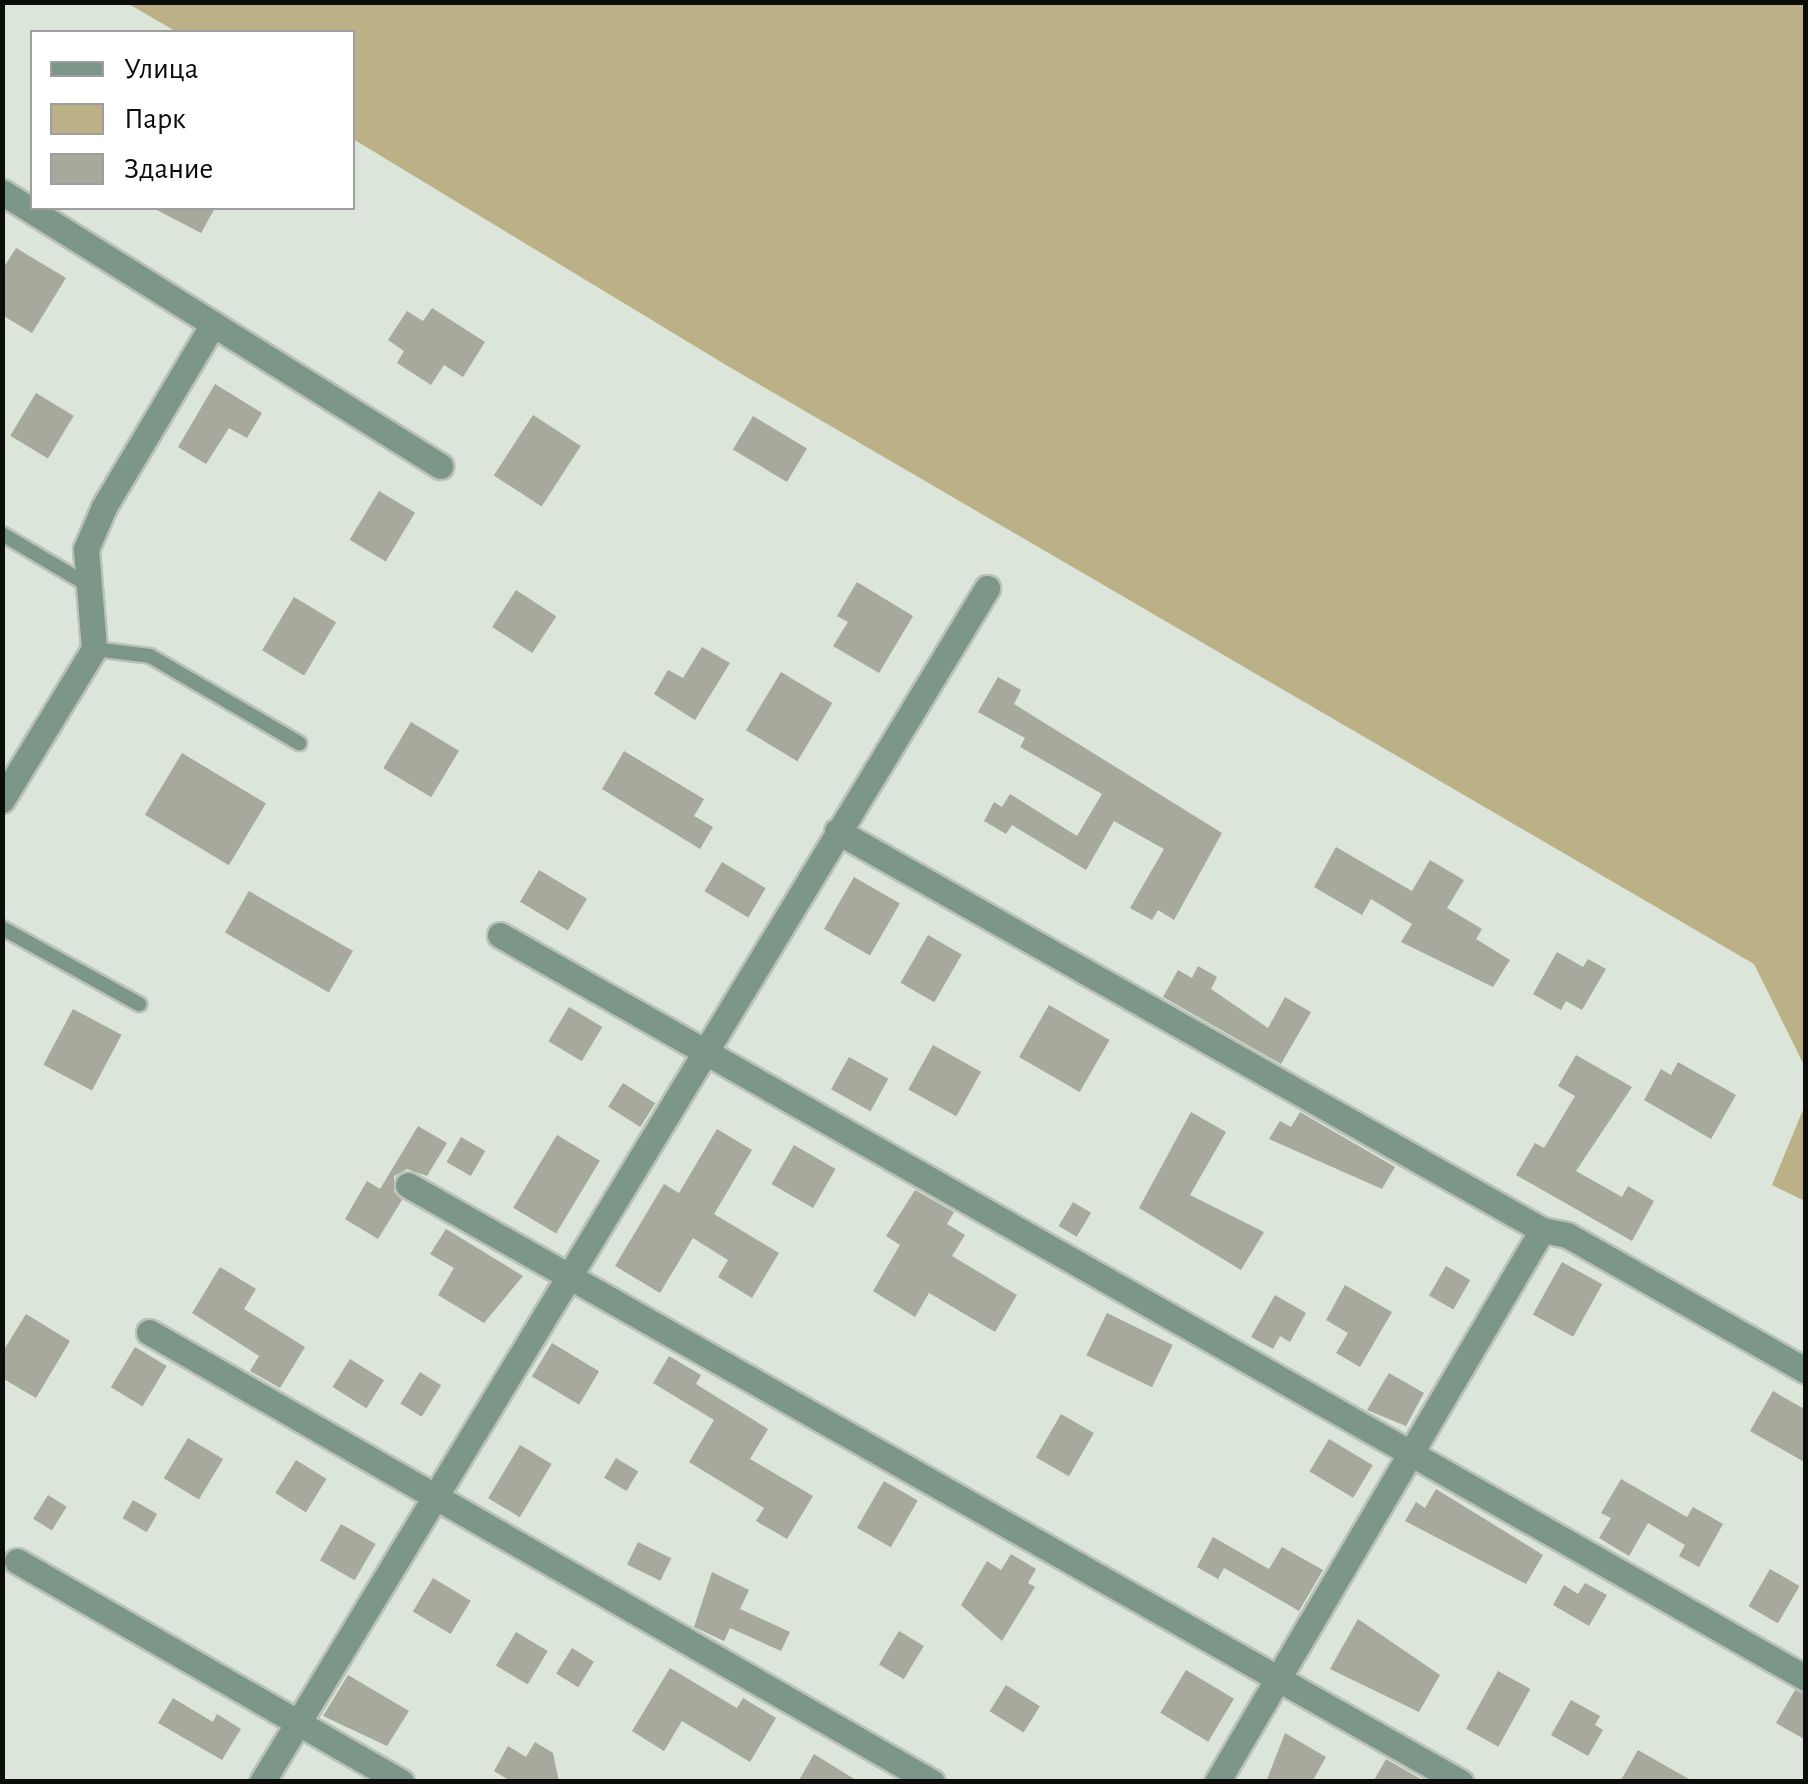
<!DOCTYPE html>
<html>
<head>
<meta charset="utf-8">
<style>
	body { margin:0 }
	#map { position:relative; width:1808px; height:1784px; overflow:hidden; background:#dbe5d9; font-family:"Alegreya Sans",sans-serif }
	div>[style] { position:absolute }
	.green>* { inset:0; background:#bbb086 }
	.building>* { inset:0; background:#a6a99c; transform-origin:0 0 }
	.roads { filter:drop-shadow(2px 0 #bac2b8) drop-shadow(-2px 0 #bac2b8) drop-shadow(0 2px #bac2b8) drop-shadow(0 -2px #bac2b8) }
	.service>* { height:14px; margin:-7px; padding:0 7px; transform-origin:7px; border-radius:7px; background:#7c968a }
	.minor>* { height:25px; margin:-12.5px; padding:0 12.5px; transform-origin:12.5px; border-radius:12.5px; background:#7c968a }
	span { translate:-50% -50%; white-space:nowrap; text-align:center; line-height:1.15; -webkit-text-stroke:10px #fff; paint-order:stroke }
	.frame { position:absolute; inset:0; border:5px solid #0a0d09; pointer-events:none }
	.legend { position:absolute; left:30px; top:30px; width:325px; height:180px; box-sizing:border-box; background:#fff; border:2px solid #9d9e9d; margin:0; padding:12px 18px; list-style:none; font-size:30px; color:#0a0d09 }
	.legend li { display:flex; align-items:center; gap:20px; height:50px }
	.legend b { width:50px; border:2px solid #9d9e9d }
</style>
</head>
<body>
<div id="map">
	<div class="green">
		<div style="clip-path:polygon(127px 3px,1805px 3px,1805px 1067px,1754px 964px,726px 365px,353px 139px,352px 32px,177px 32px)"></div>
		<div style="clip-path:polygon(1805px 1105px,1805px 1201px,1772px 1185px)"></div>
	</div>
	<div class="building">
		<div style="clip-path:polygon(153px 208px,215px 208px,201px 233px)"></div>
		<div style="clip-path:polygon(16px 248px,66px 278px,32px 333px,2px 315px,2px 270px)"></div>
		<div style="clip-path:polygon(432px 308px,485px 342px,463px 377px,444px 365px,431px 385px,397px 363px,404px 351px,388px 340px,407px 311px,423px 321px)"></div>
		<div style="clip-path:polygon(215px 384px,262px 413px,247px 438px,229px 428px,206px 464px,178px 447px)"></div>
		<div style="left:36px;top:393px;width:44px;height:50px;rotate:31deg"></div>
		<div style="left:533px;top:415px;width:57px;height:72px;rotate:33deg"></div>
		<div style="left:753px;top:416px;width:63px;height:39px;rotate:31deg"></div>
		<div style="left:379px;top:491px;width:42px;height:57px;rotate:31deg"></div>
		<div style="clip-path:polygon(857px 582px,913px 616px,879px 673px,833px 646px,848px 622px,837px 616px)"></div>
		<div style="left:516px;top:590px;width:48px;height:44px;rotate:33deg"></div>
		<div style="left:294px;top:597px;width:49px;height:62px;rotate:31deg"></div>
		<div style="clip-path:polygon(702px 647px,730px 663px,695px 720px,654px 694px,668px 670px,683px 678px)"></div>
		<div style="left:781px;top:672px;width:60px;height:68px;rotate:31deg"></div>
		<div style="clip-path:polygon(998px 677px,1021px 690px,1014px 704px,1222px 833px,1174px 920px,1158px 910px,1152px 920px,1130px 908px,1164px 849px,1114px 821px,1086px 870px,1012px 825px,1006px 834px,984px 821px,994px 802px,1002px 807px,1010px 794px,1077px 836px,1102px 794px,1020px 747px,1025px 738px,978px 712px)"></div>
		<div style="left:411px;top:722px;width:56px;height:54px;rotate:31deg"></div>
		<div style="clip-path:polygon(624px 751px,704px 799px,694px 816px,713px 827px,700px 849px,602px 789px)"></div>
		<div style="left:182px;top:753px;width:98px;height:72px;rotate:31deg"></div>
		<div style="clip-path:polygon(1336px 847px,1412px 891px,1430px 860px,1464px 880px,1447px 908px,1482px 929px,1476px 939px,1510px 960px,1493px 987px,1401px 942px,1412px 924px,1371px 899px,1362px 915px,1314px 887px)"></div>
		<div style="left:722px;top:862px;width:51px;height:34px;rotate:31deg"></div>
		<div style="left:539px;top:870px;width:56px;height:37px;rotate:31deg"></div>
		<div style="left:854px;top:877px;width:53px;height:60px;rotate:30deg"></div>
		<div style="left:249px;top:891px;width:120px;height:48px;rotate:30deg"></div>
		<div style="left:928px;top:935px;width:39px;height:55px;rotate:30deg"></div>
		<div style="clip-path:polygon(1557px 952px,1583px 967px,1588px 959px,1606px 969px,1582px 1010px,1566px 1001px,1561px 1010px,1533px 994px)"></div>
		<div style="clip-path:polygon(1198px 966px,1217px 977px,1211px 989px,1268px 1028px,1285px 997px,1311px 1012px,1281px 1064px,1163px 997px,1178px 970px,1192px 978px)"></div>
		<div style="left:1049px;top:1005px;width:70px;height:60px;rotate:30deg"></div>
		<div style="left:569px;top:1007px;width:39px;height:40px;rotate:31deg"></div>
		<div style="left:73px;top:1009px;width:55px;height:63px;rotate:28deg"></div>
		<div style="left:933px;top:1045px;width:55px;height:51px;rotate:29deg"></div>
		<div style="clip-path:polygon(1576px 1055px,1632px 1087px,1576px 1171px,1622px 1197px,1628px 1186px,1654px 1201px,1632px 1241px,1516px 1175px,1535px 1143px,1544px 1148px,1575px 1096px,1558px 1086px)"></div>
		<div style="left:849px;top:1057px;width:45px;height:37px;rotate:29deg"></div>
		<div style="clip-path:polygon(1678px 1062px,1736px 1095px,1711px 1139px,1644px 1100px,1661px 1069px,1671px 1075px)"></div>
		<div style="left:623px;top:1083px;width:38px;height:28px;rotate:32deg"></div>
		<div style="clip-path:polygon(1191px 1112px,1226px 1132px,1190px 1195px,1264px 1232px,1241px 1270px,1139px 1208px)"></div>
		<div style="clip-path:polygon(1300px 1112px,1395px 1167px,1382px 1189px,1269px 1139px,1280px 1121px,1291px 1127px)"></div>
		<div style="clip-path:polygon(418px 1126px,447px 1143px,427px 1176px,407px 1169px,394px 1176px,394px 1192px,402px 1200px,378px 1239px,345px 1219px,367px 1181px,380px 1189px)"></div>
		<div style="clip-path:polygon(717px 1129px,752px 1150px,714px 1214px,779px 1253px,752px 1298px,718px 1277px,728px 1260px,693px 1238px,660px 1293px,615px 1266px,664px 1184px,679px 1193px)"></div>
		<div style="left:557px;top:1135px;width:50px;height:85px;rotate:31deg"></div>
		<div style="left:461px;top:1137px;width:28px;height:29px;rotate:30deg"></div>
		<div style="left:794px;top:1145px;width:48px;height:45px;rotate:30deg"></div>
		<div style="clip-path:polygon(915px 1190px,954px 1212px,947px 1224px,965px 1235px,952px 1256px,1017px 1295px,995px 1332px,929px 1293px,915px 1317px,873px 1291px,900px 1245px,886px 1236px)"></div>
		<div style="left:1073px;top:1202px;width:21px;height:28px;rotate:31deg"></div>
		<div style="clip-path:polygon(446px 1229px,523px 1276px,484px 1323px,438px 1295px,454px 1268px,430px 1254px)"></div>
		<div style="left:1562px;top:1262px;width:46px;height:60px;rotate:29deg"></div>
		<div style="left:1446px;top:1266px;width:28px;height:34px;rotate:30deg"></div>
		<div style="clip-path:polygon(220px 1267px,256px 1289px,244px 1309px,305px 1347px,280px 1388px,250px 1371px,259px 1356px,192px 1313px)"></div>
		<div style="clip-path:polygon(1345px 1285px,1392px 1312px,1360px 1367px,1336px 1353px,1348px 1333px,1326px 1320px)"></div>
		<div style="clip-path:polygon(1275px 1295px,1306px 1313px,1290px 1342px,1280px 1336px,1273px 1349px,1251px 1337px)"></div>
		<div style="left:1107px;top:1313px;width:73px;height:47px;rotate:26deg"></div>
		<div style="clip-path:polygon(26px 1314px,70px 1341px,36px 1398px,2px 1378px,2px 1353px)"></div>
		<div style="left:552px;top:1343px;width:55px;height:39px;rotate:31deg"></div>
		<div style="left:135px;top:1347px;width:37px;height:47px;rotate:31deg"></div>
		<div style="clip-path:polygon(669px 1356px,701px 1375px,696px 1384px,768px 1429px,750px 1459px,813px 1496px,787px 1539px,756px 1521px,764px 1508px,689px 1462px,714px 1420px,653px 1383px)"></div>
		<div style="left:350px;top:1359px;width:40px;height:33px;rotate:32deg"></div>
		<div style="left:420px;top:1372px;width:25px;height:37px;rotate:32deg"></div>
		<div style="clip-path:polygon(1389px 1373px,1424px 1393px,1406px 1426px,1367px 1410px)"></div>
		<div style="clip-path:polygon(1773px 1391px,1806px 1410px,1806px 1463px,1750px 1431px)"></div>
		<div style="left:1061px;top:1414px;width:38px;height:50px;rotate:30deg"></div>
		<div style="left:188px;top:1438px;width:41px;height:47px;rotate:31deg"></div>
		<div style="left:1329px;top:1439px;width:51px;height:38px;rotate:31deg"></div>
		<div style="left:520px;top:1445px;width:37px;height:62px;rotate:31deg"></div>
		<div style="left:616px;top:1458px;width:26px;height:23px;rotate:31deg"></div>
		<div style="left:296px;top:1460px;width:36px;height:39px;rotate:32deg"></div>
		<div style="clip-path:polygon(1621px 1479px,1687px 1517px,1693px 1507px,1723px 1524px,1699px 1567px,1679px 1556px,1685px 1545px,1648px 1523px,1629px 1556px,1599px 1538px,1611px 1518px,1601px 1513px)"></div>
		<div style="left:884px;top:1481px;width:39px;height:54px;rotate:30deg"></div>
		<div style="clip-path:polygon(1436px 1489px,1543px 1555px,1526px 1584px,1405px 1521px,1416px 1502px,1425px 1508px)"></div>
		<div style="left:48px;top:1495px;width:22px;height:28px;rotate:32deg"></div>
		<div style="left:133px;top:1500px;width:28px;height:21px;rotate:30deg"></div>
		<div style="left:341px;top:1524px;width:40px;height:42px;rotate:30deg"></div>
		<div style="clip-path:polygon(1213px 1537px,1269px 1569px,1282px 1547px,1323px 1570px,1299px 1611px,1224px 1568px,1218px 1579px,1197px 1567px)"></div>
		<div style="left:638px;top:1542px;width:37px;height:25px;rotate:26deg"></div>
		<div style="clip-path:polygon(1011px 1554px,1036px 1569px,1028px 1583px,1035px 1587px,1002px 1641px,961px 1605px,987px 1561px,1001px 1570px)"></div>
		<div style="left:1770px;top:1569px;width:34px;height:43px;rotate:30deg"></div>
		<div style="clip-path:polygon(712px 1572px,749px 1590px,740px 1609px,790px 1632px,781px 1651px,730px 1628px,724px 1641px,694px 1627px)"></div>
		<div style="left:433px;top:1578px;width:44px;height:39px;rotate:31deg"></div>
		<div style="clip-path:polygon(1585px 1583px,1607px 1595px,1589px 1626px,1553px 1605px,1564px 1585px,1578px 1594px)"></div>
		<div style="clip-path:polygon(1358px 1619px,1440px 1675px,1419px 1712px,1330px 1669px)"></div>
		<div style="left:899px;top:1631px;width:29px;height:39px;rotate:31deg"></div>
		<div style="left:516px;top:1632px;width:37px;height:39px;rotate:31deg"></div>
		<div style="left:572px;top:1648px;width:26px;height:30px;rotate:32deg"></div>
		<div style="clip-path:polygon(670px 1668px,737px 1708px,743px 1698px,776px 1718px,750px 1762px,682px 1721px,664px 1751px,632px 1731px)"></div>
		<div style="left:1186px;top:1670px;width:56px;height:50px;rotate:31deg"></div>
		<div style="left:1498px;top:1671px;width:37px;height:66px;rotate:29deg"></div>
		<div style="clip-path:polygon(348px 1675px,409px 1711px,387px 1746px,323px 1716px)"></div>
		<div style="left:1006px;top:1685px;width:40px;height:31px;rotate:32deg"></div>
		<div style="clip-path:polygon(1795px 1690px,1806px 1694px,1806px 1740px,1776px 1723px)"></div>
		<div style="clip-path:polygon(173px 1698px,213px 1722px,217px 1714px,241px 1729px,222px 1760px,158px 1723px)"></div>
		<div style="clip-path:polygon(1571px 1700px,1600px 1716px,1595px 1725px,1603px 1730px,1588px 1756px,1551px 1735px)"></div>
		<div style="clip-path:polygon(1285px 1733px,1326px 1757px,1312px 1782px,1266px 1782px)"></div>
		<div style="clip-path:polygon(535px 1742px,553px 1753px,559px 1782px,512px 1782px,494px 1771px,508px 1746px,526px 1757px)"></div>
		<div style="clip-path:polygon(1638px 1750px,1694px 1782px,1620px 1782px)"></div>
		<div style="clip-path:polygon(814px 1754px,859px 1782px,798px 1782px)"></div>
		<div style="clip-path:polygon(1386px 1759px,1426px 1782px,1373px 1782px)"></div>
	</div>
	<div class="roads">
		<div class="service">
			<div style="left:2px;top:534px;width:96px;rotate:30.6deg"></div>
			<div style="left:94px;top:649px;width:56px;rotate:7.1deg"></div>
			<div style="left:150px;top:656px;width:173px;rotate:30.3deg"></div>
			<div style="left:2px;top:928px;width:157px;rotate:29deg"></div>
		</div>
		<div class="minor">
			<div style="left:2px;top:192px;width:249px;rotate:32deg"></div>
			<div style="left:213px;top:324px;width:213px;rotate:120.8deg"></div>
			<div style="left:104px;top:507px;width:46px;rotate:113.2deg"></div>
			<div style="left:86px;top:549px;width:100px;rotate:85.4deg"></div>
			<div style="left:94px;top:649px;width:177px;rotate:121.4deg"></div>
			<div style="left:213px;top:324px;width:268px;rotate:32deg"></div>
			<div style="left:837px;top:831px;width:810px;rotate:29.51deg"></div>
			<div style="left:1542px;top:1230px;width:25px;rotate:11deg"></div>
			<div style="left:1567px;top:1235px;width:275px;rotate:29.6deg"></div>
			<div style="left:500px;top:935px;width:1503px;rotate:29.64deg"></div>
			<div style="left:408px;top:1185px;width:1210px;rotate:29.57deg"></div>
			<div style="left:149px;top:1332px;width:903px;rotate:29.89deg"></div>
			<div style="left:17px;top:1561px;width:443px;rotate:29.9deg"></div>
			<div style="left:262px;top:1782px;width:1397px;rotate:-58.73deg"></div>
			<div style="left:1217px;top:1782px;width:641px;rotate:-59.51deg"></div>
		</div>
	</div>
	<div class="frame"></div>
	<ul class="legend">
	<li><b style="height:12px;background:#7c968a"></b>Улица</li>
	<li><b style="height:28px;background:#bbb086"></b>Парк</li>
	<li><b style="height:28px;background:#a6a99c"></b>Здание</li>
	</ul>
</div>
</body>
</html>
